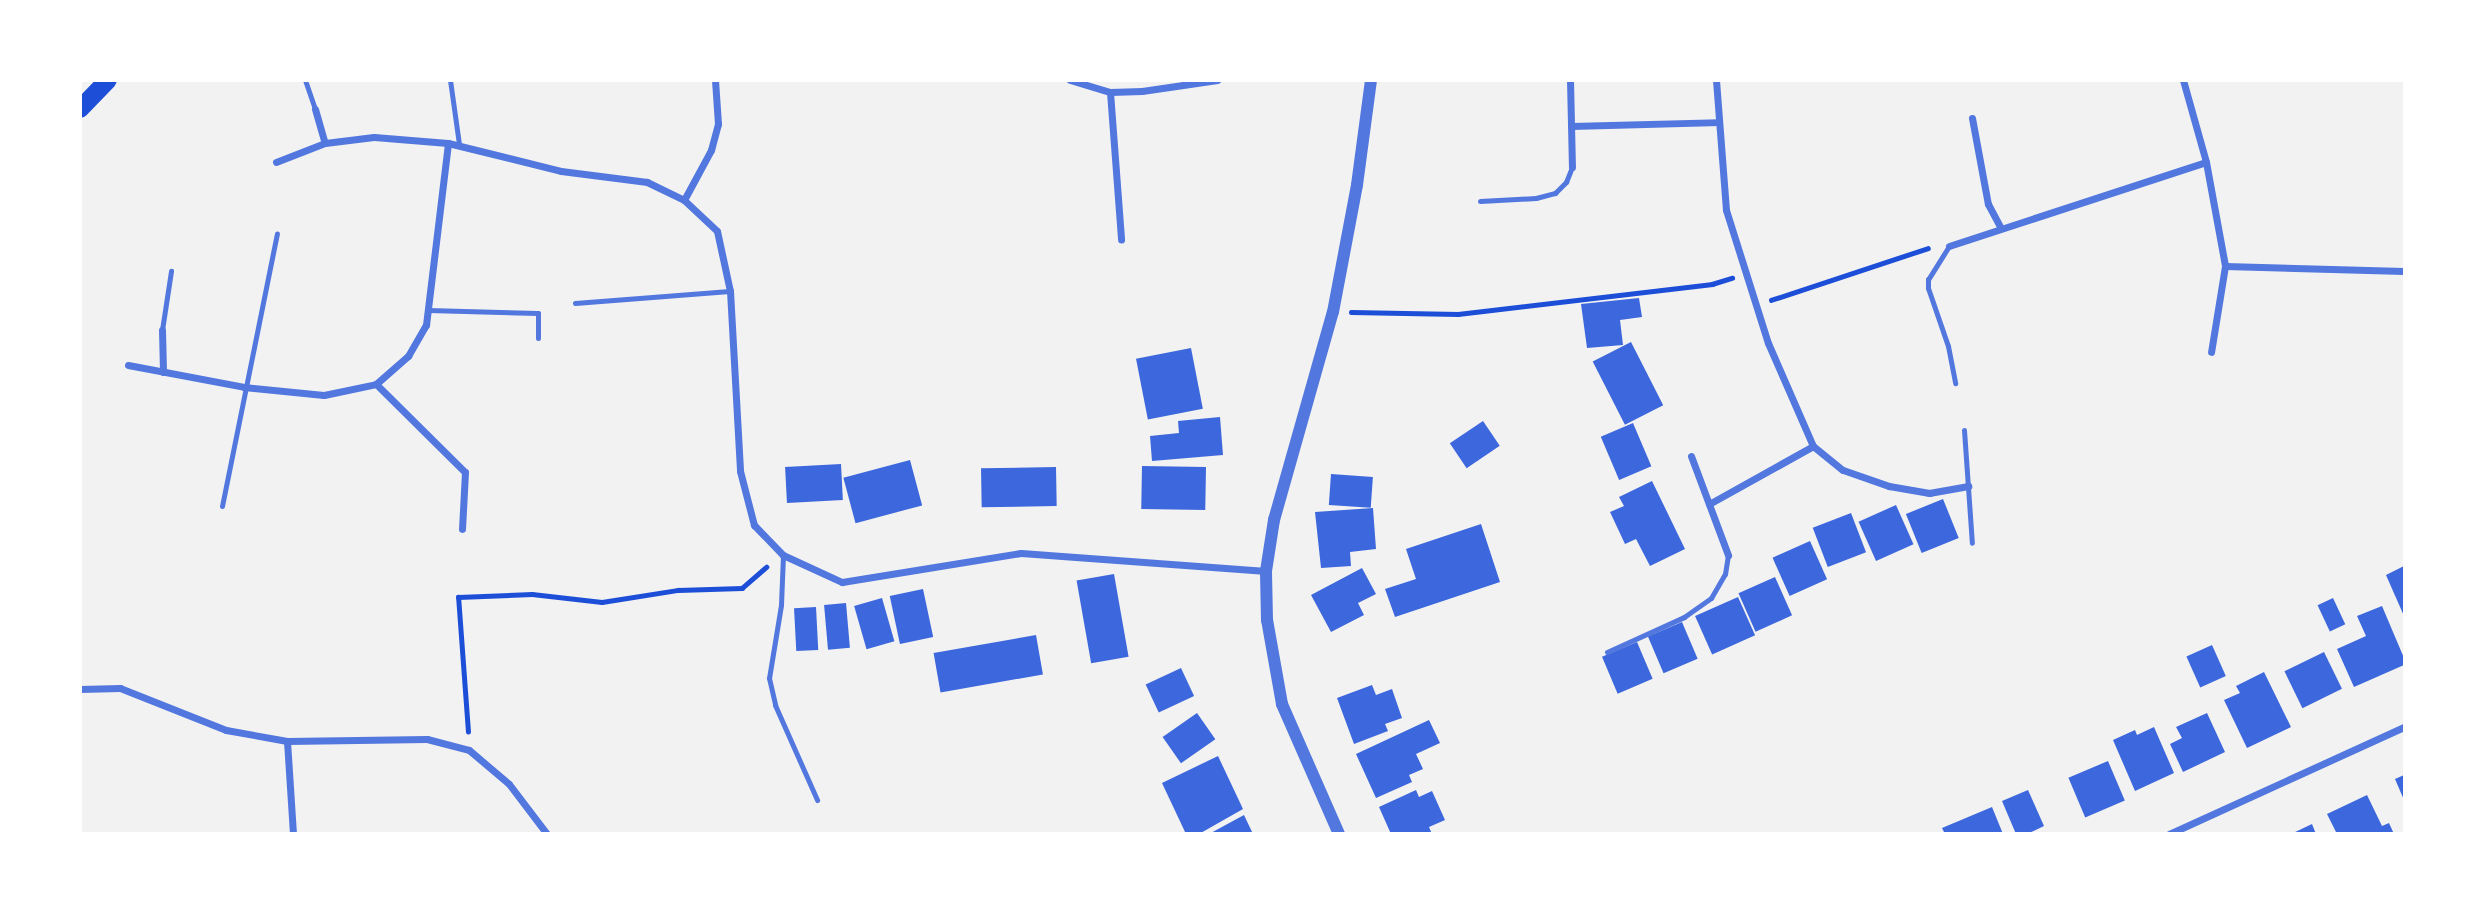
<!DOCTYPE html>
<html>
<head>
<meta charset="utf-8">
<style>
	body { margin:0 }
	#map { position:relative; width:2485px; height:914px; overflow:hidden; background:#f2f2f2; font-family:"DM Sans",sans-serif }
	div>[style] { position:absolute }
	.building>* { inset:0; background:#3d67dc; transform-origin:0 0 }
	.path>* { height:4.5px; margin:-2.25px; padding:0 2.25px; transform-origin:2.25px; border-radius:2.25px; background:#1d4ed8 }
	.service>* { height:5px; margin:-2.5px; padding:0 2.5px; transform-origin:2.5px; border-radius:2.5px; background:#5277de }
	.minor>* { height:7px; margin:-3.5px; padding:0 3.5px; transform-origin:3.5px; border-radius:3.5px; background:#5277de }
	.tertiary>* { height:12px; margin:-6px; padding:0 6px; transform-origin:6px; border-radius:6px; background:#5277de }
	.primary>* { height:18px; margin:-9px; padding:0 9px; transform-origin:9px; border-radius:9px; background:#1d4ed8 }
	span { translate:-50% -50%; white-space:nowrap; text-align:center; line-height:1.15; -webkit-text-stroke:6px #fff; paint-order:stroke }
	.frame { position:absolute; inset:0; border:82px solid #fff; pointer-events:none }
</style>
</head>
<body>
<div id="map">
	<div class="building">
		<div style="clip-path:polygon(1639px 298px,1642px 317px,1620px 320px,1623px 345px,1587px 348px,1581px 304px)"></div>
		<div style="left:1631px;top:342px;width:71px;height:43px;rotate:63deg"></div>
		<div style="left:1191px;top:348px;width:62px;height:56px;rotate:79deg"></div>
		<div style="clip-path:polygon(1220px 417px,1223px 455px,1152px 461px,1150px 436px,1179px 433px,1178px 421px)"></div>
		<div style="left:1483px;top:421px;width:30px;height:40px;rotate:56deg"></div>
		<div style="left:1633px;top:423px;width:47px;height:35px;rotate:67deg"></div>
		<div style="left:910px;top:460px;width:47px;height:69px;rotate:75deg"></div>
		<div style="left:841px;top:464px;width:36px;height:56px;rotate:87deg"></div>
		<div style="left:1142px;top:466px;width:64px;height:43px;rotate:1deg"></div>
		<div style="left:1056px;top:467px;width:39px;height:75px;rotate:89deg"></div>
		<div style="left:1331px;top:474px;width:42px;height:31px;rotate:4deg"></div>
		<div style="clip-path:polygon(1652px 481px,1685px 549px,1650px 566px,1636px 539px,1625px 544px,1610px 512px,1624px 506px,1619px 497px)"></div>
		<div style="left:1943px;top:499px;width:42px;height:40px;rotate:68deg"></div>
		<div style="left:1896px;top:505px;width:43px;height:41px;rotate:66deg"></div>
		<div style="clip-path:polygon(1373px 508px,1376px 549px,1350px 552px,1351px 566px,1321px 568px,1315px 512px)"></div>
		<div style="left:1851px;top:513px;width:42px;height:41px;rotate:69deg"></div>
		<div style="clip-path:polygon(1481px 524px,1500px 582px,1395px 617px,1385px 589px,1416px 579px,1406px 549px)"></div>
		<div style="left:1810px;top:541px;width:42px;height:41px;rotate:66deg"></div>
		<div style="clip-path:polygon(2404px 566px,2404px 616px,2386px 575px)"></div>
		<div style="clip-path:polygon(1362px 568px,1376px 594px,1358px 603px,1364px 615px,1331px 632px,1311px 595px)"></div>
		<div style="left:1114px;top:574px;width:84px;height:38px;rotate:80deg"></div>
		<div style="left:1775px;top:577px;width:42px;height:40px;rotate:66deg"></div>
		<div style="left:923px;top:589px;width:49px;height:34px;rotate:78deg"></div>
		<div style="left:1738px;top:597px;width:42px;height:47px;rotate:66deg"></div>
		<div style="left:882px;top:598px;width:45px;height:29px;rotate:74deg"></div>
		<div style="left:2333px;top:598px;width:29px;height:17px;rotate:65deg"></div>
		<div style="left:846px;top:603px;width:45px;height:22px;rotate:85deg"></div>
		<div style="clip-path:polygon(2382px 606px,2404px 658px,2404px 665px,2354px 687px,2337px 649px,2366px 636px,2357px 616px)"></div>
		<div style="left:816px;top:607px;width:43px;height:22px;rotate:87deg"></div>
		<div style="left:1682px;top:622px;width:40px;height:37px;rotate:67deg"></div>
		<div style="left:1036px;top:635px;width:40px;height:104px;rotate:80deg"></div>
		<div style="left:1637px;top:642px;width:40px;height:38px;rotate:67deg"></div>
		<div style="left:2212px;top:645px;width:34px;height:28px;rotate:66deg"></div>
		<div style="left:2324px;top:652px;width:41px;height:44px;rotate:64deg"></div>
		<div style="left:1181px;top:668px;width:31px;height:39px;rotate:65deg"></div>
		<div style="clip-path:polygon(2264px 672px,2291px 727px,2247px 748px,2224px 700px,2240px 693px,2236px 686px)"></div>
		<div style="clip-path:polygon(1372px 685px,1376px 695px,1392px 689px,1402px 718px,1385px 724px,1388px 731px,1354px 744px,1337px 698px)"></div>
		<div style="left:1197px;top:713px;width:32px;height:42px;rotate:55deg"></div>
		<div style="clip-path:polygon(2207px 713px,2225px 752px,2183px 772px,2170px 744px,2182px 738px,2176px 727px)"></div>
		<div style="clip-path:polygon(1429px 720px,1440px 743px,1416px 754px,1423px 769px,1409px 775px,1412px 782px,1376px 798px,1356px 754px)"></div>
		<div style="clip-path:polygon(2154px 727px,2174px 773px,2135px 791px,2113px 740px,2135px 730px,2137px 735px)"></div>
		<div style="clip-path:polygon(1218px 756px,1243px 809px,1199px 834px,1186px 834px,1162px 783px)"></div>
		<div style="left:2108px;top:761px;width:43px;height:43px;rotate:67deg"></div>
		<div style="clip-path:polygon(2404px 775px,2404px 800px,2395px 779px)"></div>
		<div style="clip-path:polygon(1416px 790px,1419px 797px,1432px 791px,1445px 820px,1429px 827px,1432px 834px,1391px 834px,1379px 807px)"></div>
		<div style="clip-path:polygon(2028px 790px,2044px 826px,2027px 834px,2016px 834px,2002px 801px)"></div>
		<div style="clip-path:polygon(2367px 795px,2382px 826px,2389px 823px,2394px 834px,2337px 834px,2327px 814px)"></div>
		<div style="clip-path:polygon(1992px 807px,2003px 834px,1945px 834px,1942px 828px)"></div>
		<div style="clip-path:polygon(1244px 815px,1253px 834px,1209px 834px)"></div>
		<div style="clip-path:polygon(2312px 824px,2316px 834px,2291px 834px)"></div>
	</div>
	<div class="path">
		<div style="left:1771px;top:300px;width:165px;rotate:-18.3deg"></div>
		<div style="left:1351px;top:312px;width:107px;rotate:1.1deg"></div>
		<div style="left:1458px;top:314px;width:256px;rotate:-6.7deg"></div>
		<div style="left:1712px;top:284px;width:21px;rotate:-17deg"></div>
		<div style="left:468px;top:732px;width:135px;rotate:-94.2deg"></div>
		<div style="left:458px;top:597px;width:74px;rotate:-2.3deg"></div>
		<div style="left:532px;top:594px;width:70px;rotate:6.5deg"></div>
		<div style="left:602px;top:602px;width:77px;rotate:-9deg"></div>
		<div style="left:678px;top:590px;width:64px;rotate:-1.8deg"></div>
		<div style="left:742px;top:588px;width:32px;rotate:-41deg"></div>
	</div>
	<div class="service">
		<div style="left:305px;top:80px;width:31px;rotate:71deg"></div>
		<div style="left:450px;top:80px;width:65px;rotate:82deg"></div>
		<div style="left:1480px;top:201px;width:56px;rotate:-3.1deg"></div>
		<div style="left:1536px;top:198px;width:20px;rotate:-15deg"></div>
		<div style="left:1555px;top:193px;width:16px;rotate:-45deg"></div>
		<div style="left:1566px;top:182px;width:16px;rotate:-68deg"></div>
		<div style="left:1949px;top:246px;width:39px;rotate:122deg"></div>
		<div style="left:1928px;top:279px;width:9px;rotate:90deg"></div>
		<div style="left:1928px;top:288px;width:61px;rotate:71deg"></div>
		<div style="left:1948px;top:346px;width:38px;rotate:79deg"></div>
		<div style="left:575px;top:303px;width:155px;rotate:-4.4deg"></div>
		<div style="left:428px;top:310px;width:110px;rotate:1.6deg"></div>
		<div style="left:538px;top:313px;width:25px;rotate:90deg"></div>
		<div style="left:162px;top:330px;width:60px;rotate:-81.3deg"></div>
		<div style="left:1964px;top:430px;width:113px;rotate:86deg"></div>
		<div style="left:222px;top:506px;width:278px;rotate:-78.6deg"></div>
		<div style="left:783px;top:555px;width:50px;rotate:92.3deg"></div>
		<div style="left:781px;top:605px;width:74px;rotate:99.3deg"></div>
		<div style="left:769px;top:678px;width:28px;rotate:77deg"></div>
		<div style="left:775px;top:705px;width:104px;rotate:66.1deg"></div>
		<div style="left:1607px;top:652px;width:85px;rotate:-24.4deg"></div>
		<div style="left:1684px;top:617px;width:33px;rotate:-35deg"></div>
		<div style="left:1711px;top:598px;width:28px;rotate:-60deg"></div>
		<div style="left:1725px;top:574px;width:19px;rotate:-81deg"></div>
	</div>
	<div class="minor">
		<div style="left:1070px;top:80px;width:42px;rotate:16.7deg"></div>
		<div style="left:1110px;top:92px;width:32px;rotate:-2deg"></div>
		<div style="left:1142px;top:91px;width:76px;rotate:-8.3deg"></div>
		<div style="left:1570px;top:80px;width:87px;rotate:88.7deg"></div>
		<div style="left:1716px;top:80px;width:130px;rotate:85.6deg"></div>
		<div style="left:1726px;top:210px;width:139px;rotate:72.5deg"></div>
		<div style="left:1768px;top:343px;width:112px;rotate:66.4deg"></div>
		<div style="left:1813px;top:446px;width:38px;rotate:39deg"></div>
		<div style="left:1843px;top:470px;width:49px;rotate:19.2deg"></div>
		<div style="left:1889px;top:486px;width:41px;rotate:9.9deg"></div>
		<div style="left:1929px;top:493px;width:40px;rotate:-10deg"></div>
		<div style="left:2183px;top:80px;width:85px;rotate:74.3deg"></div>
		<div style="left:2206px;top:162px;width:106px;rotate:79.6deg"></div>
		<div style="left:2225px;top:266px;width:87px;rotate:99.2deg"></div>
		<div style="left:1110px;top:92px;width:148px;rotate:85.7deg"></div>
		<div style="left:315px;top:109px;width:35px;rotate:74deg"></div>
		<div style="left:1972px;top:118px;width:87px;rotate:79.5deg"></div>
		<div style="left:1988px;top:204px;width:26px;rotate:62deg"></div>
		<div style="left:1571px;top:126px;width:148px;rotate:-1.5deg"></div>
		<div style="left:276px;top:162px;width:53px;rotate:-21.2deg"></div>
		<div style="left:325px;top:143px;width:49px;rotate:-7deg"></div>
		<div style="left:374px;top:137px;width:74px;rotate:4.6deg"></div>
		<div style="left:448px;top:143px;width:116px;rotate:13.9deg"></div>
		<div style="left:561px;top:171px;width:87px;rotate:7.3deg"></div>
		<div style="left:647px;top:182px;width:41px;rotate:25.9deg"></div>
		<div style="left:684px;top:200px;width:45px;rotate:43.2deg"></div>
		<div style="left:717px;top:231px;width:61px;rotate:77.8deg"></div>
		<div style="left:730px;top:291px;width:180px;rotate:86.8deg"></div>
		<div style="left:740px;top:471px;width:56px;rotate:75.5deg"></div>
		<div style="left:754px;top:525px;width:42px;rotate:46deg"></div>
		<div style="left:783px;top:555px;width:65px;rotate:24.6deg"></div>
		<div style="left:842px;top:582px;width:181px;rotate:-9.2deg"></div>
		<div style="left:1021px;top:553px;width:246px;rotate:4.2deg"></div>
		<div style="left:684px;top:200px;width:57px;rotate:-61.6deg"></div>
		<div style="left:711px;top:150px;width:27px;rotate:-75deg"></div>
		<div style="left:718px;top:124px;width:44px;rotate:-93.9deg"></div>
		<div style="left:1949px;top:246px;width:270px;rotate:-18.1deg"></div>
		<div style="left:2225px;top:266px;width:179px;rotate:1.6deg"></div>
		<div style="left:162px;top:330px;width:42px;rotate:88.6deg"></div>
		<div style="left:128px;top:365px;width:118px;rotate:10.7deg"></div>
		<div style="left:244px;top:387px;width:80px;rotate:5.7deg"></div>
		<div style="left:324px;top:395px;width:53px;rotate:-11.9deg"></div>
		<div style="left:376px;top:384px;width:43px;rotate:-41.2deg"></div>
		<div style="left:408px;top:356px;width:36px;rotate:-60deg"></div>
		<div style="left:426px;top:325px;width:183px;rotate:-83.1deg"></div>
		<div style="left:376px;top:384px;width:125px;rotate:44.7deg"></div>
		<div style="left:465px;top:472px;width:57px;rotate:93deg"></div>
		<div style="left:1691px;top:456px;width:106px;rotate:69.5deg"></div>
		<div style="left:1709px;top:504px;width:119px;rotate:-29.1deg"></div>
		<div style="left:80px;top:689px;width:40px;rotate:-1.4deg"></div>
		<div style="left:120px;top:688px;width:114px;rotate:21.6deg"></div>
		<div style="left:226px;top:730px;width:62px;rotate:10.2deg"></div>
		<div style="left:287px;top:741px;width:140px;rotate:-0.8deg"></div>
		<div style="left:427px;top:739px;width:43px;rotate:14.7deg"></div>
		<div style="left:469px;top:750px;width:52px;rotate:40.4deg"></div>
		<div style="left:509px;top:784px;width:63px;rotate:52.8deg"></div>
		<div style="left:287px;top:741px;width:93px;rotate:86.3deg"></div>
		<div style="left:2169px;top:834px;width:258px;rotate:-24.5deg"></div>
	</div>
	<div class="tertiary">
		<div style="left:1339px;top:834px;width:142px;rotate:-113.7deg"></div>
		<div style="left:1282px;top:704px;width:85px;rotate:-100.1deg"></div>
		<div style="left:1267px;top:620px;width:49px;rotate:-91.2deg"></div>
		<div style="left:1266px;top:571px;width:52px;rotate:-81.1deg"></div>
		<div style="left:1274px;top:520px;width:216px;rotate:-74.2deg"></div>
		<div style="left:1333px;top:312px;width:129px;rotate:-79.3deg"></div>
		<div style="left:1357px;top:185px;width:106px;rotate:-82.4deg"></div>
	</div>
	<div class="primary">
		<div style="left:80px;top:109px;width:40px;rotate:-46deg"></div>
	</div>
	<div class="frame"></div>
</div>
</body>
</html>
